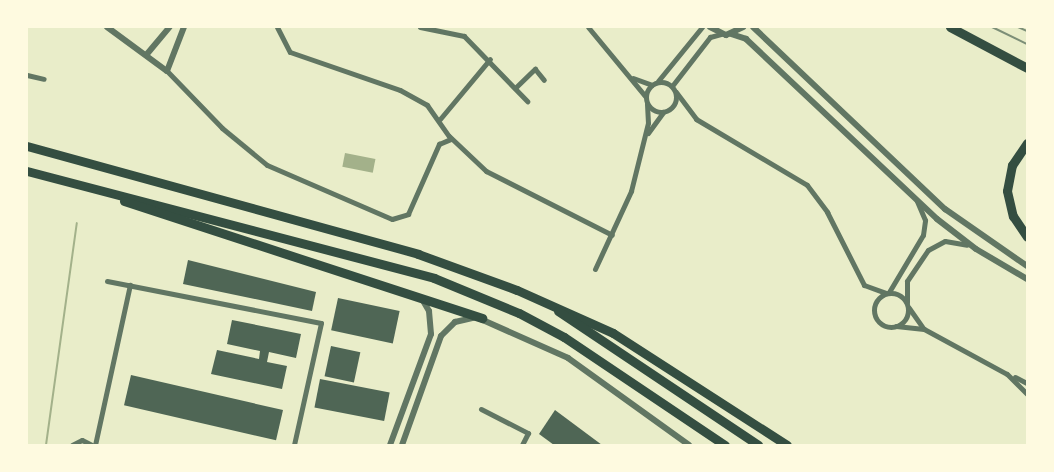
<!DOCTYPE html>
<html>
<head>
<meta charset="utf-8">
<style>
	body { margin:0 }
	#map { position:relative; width:1054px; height:472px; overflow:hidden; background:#e9edc9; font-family:"DejaVu Sans",sans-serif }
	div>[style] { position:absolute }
	.water>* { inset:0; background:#a3b18a; transform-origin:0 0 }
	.stream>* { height:2px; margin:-1px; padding:0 1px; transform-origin:1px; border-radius:1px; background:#a3b18a }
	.building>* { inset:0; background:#4f6655; transform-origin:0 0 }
	.minor>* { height:5px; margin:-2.5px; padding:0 2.5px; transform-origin:2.5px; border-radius:2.5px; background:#617663 }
	.minor>.ring { margin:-2.5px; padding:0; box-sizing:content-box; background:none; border:5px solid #617663; border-radius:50% }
	.tertiary>* { height:6px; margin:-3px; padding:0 3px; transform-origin:3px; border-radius:3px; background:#617663 }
	.motorway>* { height:9px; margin:-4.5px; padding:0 4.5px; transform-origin:4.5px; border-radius:4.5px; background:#344e41 }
	.rail>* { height:2px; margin:-1px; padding:0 1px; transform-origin:1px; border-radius:1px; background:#7c8e77 }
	span { translate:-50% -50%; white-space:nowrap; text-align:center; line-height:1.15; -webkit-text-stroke:6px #fefae0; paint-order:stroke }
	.frame { position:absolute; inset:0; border:28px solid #fefae0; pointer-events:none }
</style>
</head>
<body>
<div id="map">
	<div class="water">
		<div style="left:345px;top:153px;width:31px;height:14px;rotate:11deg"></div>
	</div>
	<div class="stream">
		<div style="left:46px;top:445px;width:224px;rotate:-82.1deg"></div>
	</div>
	<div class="building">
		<div style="clip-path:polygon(188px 260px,316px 292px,312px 311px,183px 284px)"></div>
		<div style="left:338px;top:298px;width:63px;height:33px;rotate:12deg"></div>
		<div style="clip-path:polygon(232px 320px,301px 334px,296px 358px,269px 352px,267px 362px,287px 366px,282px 389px,211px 374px,217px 350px,259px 359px,260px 351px,227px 344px)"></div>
		<div style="left:331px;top:346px;width:30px;height:31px;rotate:12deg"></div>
		<div style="left:131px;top:375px;width:156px;height:31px;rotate:13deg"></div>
		<div style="left:320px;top:379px;width:71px;height:29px;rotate:11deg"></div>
		<div style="clip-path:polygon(555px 410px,602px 445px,554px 445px,539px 434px)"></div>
	</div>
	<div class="minor">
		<div style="left:277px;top:27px;width:28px;rotate:63deg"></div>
		<div style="left:290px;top:52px;width:116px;rotate:19.1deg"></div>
		<div style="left:400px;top:90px;width:31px;rotate:29deg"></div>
		<div style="left:427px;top:105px;width:38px;rotate:55deg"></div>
		<div style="left:449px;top:136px;width:51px;rotate:43.4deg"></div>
		<div style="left:486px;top:171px;width:141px;rotate:26.9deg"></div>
		<div style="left:420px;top:27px;width:45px;rotate:11.6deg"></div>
		<div style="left:464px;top:36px;width:91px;rotate:45.9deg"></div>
		<div style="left:588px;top:27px;width:91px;rotate:50.4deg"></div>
		<div style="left:167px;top:71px;width:79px;rotate:46deg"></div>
		<div style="left:222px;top:128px;width:58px;rotate:39.4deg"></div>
		<div style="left:267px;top:165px;width:136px;rotate:23.4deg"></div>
		<div style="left:392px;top:219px;width:17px;rotate:-17deg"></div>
		<div style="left:408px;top:214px;width:77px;rotate:-66.1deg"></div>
		<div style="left:439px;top:144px;width:13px;rotate:-23deg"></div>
		<div style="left:27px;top:75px;width:17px;rotate:13deg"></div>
		<div style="left:633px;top:78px;width:20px;rotate:20deg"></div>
		<div style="left:658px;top:81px;width:70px;rotate:-50.8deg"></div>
		<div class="ring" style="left:646px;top:82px;width:25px;height:25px"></div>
		<div style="left:672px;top:86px;width:62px;rotate:-52.2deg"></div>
		<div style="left:710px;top:37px;width:11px;rotate:-15deg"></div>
		<div style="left:515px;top:88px;width:28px;rotate:-44deg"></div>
		<div style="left:535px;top:69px;width:14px;rotate:51deg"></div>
		<div style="left:676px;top:92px;width:34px;rotate:53deg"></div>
		<div style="left:696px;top:119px;width:129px;rotate:30.7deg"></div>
		<div style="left:807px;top:185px;width:34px;rotate:53deg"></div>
		<div style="left:827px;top:212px;width:82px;rotate:63.1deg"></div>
		<div style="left:864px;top:285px;width:23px;rotate:20deg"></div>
		<div style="left:440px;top:119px;width:78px;rotate:-50.2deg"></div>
		<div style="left:648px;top:133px;width:26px;rotate:-54deg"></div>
		<div style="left:595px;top:269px;width:86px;rotate:-65.2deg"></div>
		<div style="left:631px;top:191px;width:70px;rotate:-76deg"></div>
		<div style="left:648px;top:123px;width:19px;rotate:-93deg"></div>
		<div style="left:107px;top:281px;width:218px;rotate:11.1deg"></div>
		<div style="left:321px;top:323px;width:125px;rotate:102.5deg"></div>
		<div style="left:889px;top:292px;width:66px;rotate:-59.2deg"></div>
		<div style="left:923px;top:235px;width:15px;rotate:-82deg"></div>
		<div style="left:925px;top:220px;width:21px;rotate:-113deg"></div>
		<div class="ring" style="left:874px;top:293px;width:29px;height:29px"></div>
		<div style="left:907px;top:302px;width:21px;rotate:-90deg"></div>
		<div style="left:907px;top:281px;width:37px;rotate:-56deg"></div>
		<div style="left:928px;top:250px;width:19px;rotate:-28deg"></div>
		<div style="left:945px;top:241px;width:22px;rotate:10deg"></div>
		<div style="left:909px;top:308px;width:24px;rotate:55deg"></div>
		<div style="left:896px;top:326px;width:28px;rotate:6deg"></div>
		<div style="left:924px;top:329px;width:94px;rotate:28.5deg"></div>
		<div style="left:1007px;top:374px;width:28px;rotate:45deg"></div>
		<div style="left:1015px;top:377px;width:13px;rotate:27deg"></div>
		<div style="left:481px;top:409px;width:53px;rotate:27.1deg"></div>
		<div style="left:528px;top:433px;width:13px;rotate:117deg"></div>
		<div style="left:72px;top:445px;width:11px;rotate:-27deg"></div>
		<div style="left:82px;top:440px;width:11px;rotate:27deg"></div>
		<div style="left:95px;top:445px;width:164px;rotate:-77.7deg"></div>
	</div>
	<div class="tertiary">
		<div style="left:107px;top:27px;width:74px;rotate:36.3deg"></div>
		<div style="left:167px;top:71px;width:47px;rotate:-68.9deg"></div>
		<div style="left:710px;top:27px;width:18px;rotate:27deg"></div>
		<div style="left:726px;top:35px;width:19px;rotate:-25deg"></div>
		<div style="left:753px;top:27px;width:265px;rotate:43.5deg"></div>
		<div style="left:945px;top:209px;width:100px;rotate:34.8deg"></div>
		<div style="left:731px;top:34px;width:16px;rotate:18deg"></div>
		<div style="left:746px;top:39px;width:262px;rotate:43.3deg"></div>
		<div style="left:937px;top:219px;width:49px;rotate:37.6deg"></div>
		<div style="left:976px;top:249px;width:59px;rotate:30.5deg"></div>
		<div style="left:147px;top:54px;width:35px;rotate:-50deg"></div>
		<div style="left:390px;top:445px;width:118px;rotate:-69.7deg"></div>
		<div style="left:431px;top:334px;width:23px;rotate:-95deg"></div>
		<div style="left:429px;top:311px;width:14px;rotate:-120deg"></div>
		<div style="left:402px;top:445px;width:116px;rotate:-70.3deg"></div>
		<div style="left:441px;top:336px;width:20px;rotate:-45deg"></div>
		<div style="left:455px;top:322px;width:22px;rotate:-13deg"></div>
		<div style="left:476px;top:317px;width:101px;rotate:24deg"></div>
		<div style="left:568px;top:358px;width:149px;rotate:35.7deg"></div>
	</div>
	<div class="motorway">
		<div style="left:950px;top:27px;width:87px;rotate:28deg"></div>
		<div style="left:1027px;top:143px;width:27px;rotate:124deg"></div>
		<div style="left:1012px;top:165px;width:26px;rotate:101deg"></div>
		<div style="left:1007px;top:191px;width:26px;rotate:77deg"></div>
		<div style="left:1013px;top:216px;width:25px;rotate:56deg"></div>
		<div style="left:27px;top:146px;width:406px;rotate:15.4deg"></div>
		<div style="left:418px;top:254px;width:105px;rotate:20deg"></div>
		<div style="left:517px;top:290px;width:105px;rotate:24.1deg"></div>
		<div style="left:613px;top:333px;width:207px;rotate:32.8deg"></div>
		<div style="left:27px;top:171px;width:421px;rotate:14.7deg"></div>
		<div style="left:434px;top:278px;width:92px;rotate:22.4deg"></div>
		<div style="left:519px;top:313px;width:51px;rotate:28.1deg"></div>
		<div style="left:564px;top:337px;width:194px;rotate:33.9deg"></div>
		<div style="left:124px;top:201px;width:377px;rotate:18.1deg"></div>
		<div style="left:558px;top:311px;width:241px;rotate:33.8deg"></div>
	</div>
	<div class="rail">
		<div style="left:992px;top:27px;width:39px;rotate:26deg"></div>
		<div style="left:1018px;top:27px;width:10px;rotate:24deg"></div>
	</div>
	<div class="frame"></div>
</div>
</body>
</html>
